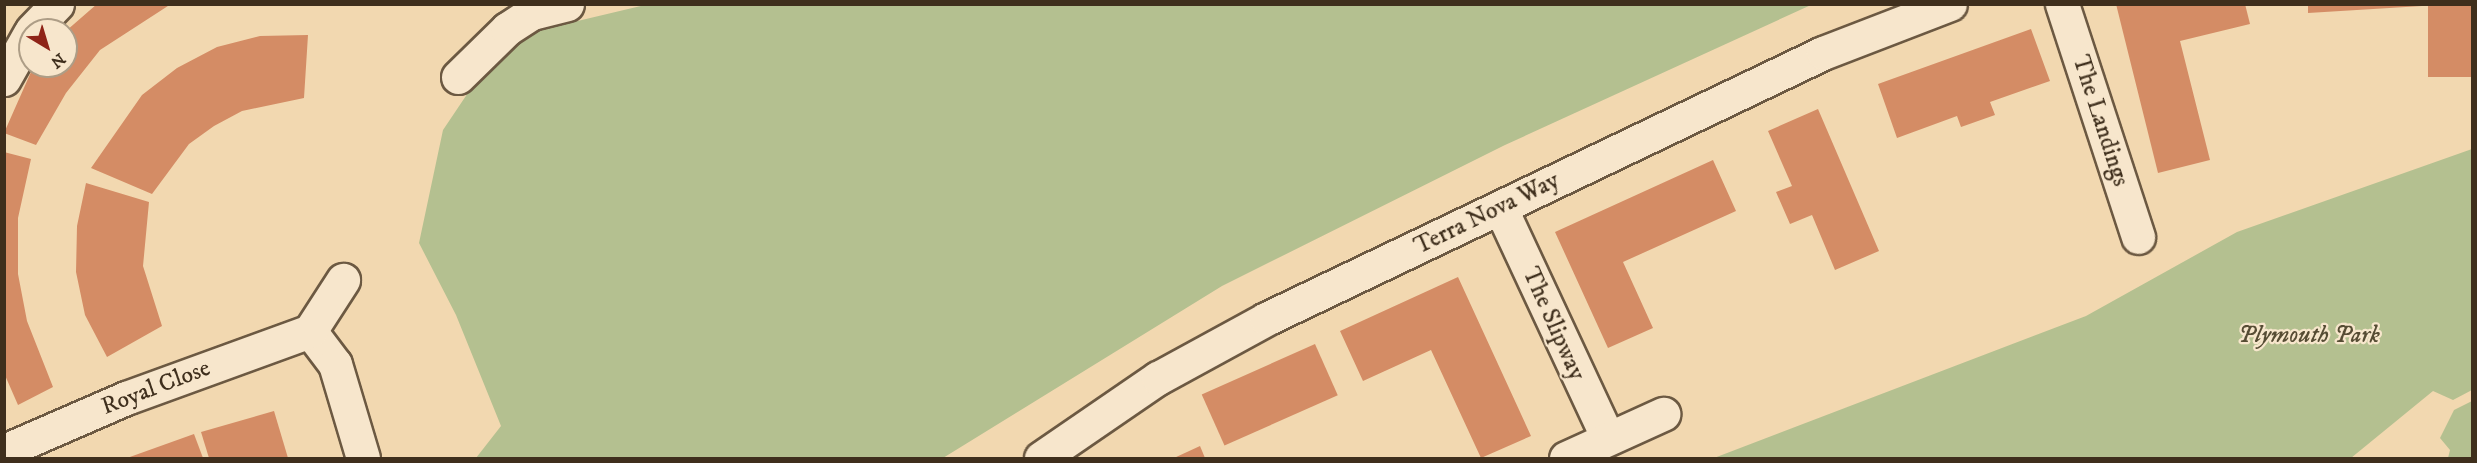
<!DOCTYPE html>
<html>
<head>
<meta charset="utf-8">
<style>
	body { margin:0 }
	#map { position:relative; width:2477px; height:463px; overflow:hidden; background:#f2d8b0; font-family:"IM FELL DW Pica",serif }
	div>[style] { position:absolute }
	.green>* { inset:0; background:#b4c090 }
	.building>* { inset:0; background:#d48c65; transform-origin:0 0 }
	.roads { filter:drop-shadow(2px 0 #6c5942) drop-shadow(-2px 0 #6c5942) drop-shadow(0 2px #6c5942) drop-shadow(0 -2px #6c5942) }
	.minor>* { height:33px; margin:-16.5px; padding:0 16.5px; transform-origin:16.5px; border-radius:16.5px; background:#f7e6cc }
	.tertiary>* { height:33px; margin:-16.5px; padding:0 16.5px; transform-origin:16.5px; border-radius:16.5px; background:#f7e6cc }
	span { translate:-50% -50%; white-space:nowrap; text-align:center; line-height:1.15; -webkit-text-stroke:4.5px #f7e6cc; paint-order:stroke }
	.street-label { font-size:24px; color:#3f2f1d }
	.park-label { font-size:24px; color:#564c34; font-style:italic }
	.frame { position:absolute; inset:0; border:6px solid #3f2f1d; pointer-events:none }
	.north { position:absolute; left:18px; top:18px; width:60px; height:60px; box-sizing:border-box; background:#f7e6cc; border:2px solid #ad9d86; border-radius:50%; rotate:142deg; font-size:16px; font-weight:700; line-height:24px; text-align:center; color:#3f2f1d }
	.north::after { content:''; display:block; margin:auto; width:21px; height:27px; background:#8f2418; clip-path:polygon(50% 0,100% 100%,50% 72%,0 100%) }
</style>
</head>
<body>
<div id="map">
	<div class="green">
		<div style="clip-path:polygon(645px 5px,1811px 5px,1505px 145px,1222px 286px,943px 458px,476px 458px,501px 426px,456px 315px,419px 243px,443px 130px,484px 69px,527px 33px)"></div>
		<div style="clip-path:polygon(2472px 149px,2472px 390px,2453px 400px,2433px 391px,2351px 458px,1714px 458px,2086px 316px,2237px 232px)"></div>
		<div style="clip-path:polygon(2472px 401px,2472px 458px,2448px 458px,2450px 450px,2440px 438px,2454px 410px)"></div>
	</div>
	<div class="building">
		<div style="clip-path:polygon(97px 4px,171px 4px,100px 50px,66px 93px,36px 145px,4px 133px,31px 72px,36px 66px,66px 66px,66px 31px)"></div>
		<div style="clip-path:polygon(2116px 4px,2245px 4px,2250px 24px,2180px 41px,2210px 160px,2158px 173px)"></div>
		<div style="clip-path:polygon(2308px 4px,2422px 4px,2422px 6px,2308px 13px)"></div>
		<div style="left:2428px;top:4px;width:44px;height:73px"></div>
		<div style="clip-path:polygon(2031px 29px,2050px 81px,1990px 102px,1995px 115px,1961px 127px,1957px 116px,1897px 138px,1878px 84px)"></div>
		<div style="clip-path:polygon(308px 35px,304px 98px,242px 111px,214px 126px,189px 144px,152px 194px,91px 168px,142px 95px,177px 68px,217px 47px,260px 36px)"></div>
		<div style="clip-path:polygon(1818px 109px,1879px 251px,1835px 270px,1812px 215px,1790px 224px,1776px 192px,1792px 186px,1768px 131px)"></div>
		<div style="clip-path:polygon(4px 152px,31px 159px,18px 218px,18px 274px,27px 321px,53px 387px,18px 405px,4px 373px)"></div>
		<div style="clip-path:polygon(1713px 160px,1736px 211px,1623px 262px,1653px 328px,1608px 348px,1555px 232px)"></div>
		<div style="clip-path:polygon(86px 183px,149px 202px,143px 266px,162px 326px,107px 357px,85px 315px,76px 272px,77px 226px)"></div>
		<div style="clip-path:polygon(1458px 277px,1531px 436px,1481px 458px,1431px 350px,1363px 381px,1340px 331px)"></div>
		<div style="left:1315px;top:344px;width:56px;height:124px;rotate:66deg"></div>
		<div style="clip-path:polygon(274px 411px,288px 458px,209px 458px,201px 432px)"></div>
		<div style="clip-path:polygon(194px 434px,203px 458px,127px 458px)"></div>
		<div style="clip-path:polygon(1200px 446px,1205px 458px,1174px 458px)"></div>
	</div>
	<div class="roads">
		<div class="minor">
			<div style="left:2062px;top:4px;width:245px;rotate:71.9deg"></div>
			<div style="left:32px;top:30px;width:36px;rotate:-46deg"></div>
			<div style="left:458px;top:77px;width:69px;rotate:-44.4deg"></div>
			<div style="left:507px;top:29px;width:30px;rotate:-33deg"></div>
			<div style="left:532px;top:13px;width:36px;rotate:-14deg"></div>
			<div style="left:4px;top:79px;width:53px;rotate:-60.5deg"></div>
			<div style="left:1501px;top:209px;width:253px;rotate:65deg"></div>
			<div style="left:310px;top:331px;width:41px;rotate:52.9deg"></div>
			<div style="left:335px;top:364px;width:98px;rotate:73.4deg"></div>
			<div style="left:4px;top:451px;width:133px;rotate:-23.5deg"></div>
			<div style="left:126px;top:398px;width:196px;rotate:-20deg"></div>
			<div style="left:310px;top:331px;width:61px;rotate:-57.1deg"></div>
			<div style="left:1566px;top:458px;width:107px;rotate:-24.4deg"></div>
		</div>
		<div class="tertiary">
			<div style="left:1041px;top:458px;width:142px;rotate:-34.4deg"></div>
			<div style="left:1158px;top:378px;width:123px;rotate:-28.6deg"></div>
			<div style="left:1266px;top:319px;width:617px;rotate:-25.53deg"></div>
			<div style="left:1823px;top:53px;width:136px;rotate:-21.1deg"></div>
		</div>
	</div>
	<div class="street-label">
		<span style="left:2100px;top:121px;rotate:72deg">The Landings</span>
		<span style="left:1487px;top:214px;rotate:-26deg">Terra Nova Way</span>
		<span style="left:1553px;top:324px;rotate:66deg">The Slipway</span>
		<span style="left:156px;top:388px;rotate:-21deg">Royal Close</span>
	</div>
	<div class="park-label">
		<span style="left:2309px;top:336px">Plymouth Park</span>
	</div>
	<div class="frame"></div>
	<div class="north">N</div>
</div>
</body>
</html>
